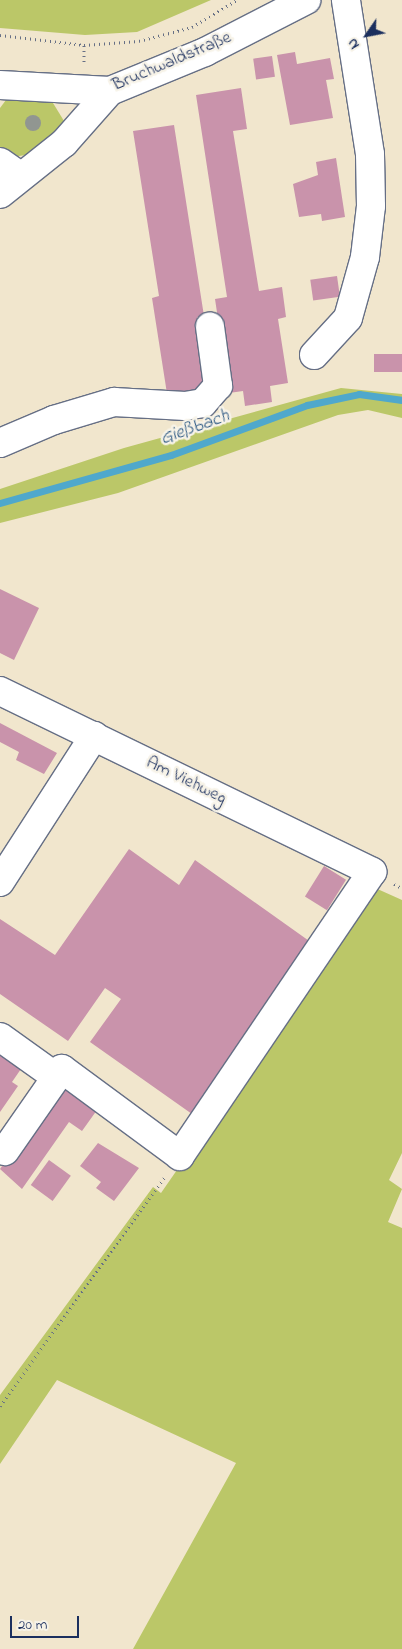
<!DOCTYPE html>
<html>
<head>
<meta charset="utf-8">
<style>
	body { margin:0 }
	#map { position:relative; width:402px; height:1649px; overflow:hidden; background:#f1e6cd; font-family:"Indie Flower",sans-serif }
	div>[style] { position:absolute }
	.green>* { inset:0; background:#bbc768 }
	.stream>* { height:7px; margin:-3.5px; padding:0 3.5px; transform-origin:3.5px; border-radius:3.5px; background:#4fa8cc }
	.building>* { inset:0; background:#c993ab; transform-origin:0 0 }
	.path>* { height:3px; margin-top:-1.5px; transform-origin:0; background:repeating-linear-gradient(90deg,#666f85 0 1px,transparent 0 5px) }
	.roads { filter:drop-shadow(1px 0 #666f85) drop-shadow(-1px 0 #666f85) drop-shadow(0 1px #666f85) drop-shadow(0 -1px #666f85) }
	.minor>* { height:28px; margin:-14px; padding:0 14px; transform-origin:14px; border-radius:14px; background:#fff }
	.trees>* { width:16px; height:16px; margin:-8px; border-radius:50%; background:#919691 }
	span { translate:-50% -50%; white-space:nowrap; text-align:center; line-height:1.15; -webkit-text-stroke:5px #f7f3e8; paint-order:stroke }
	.street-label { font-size:18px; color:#1b2f5e }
	.water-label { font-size:19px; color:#2d5984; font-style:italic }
	.north { position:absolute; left:342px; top:10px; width:50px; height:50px; -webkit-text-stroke:4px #f7f3e8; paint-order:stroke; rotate:237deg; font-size:14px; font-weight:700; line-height:20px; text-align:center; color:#1b2f5e }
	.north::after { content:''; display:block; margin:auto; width:18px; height:22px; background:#1b2f5e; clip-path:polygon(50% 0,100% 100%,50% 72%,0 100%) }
	.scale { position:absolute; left:10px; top:1616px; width:69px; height:22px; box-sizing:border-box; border:2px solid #1b2f5e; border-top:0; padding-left:6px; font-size:15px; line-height:18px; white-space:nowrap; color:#1b2f5e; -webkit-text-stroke:4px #f7f3e8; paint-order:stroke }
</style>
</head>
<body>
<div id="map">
	<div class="green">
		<div style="clip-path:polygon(0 0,211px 0,137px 32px,85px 35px,0 28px)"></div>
		<div style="clip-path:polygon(9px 96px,53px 103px,64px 121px,58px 134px,26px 155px,12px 157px,0 150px,0 108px)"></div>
		<div style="clip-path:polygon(341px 388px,402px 394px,402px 418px,368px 410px,338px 415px,118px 493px,0 523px,0 489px,124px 448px)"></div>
		<div style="clip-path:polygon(373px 887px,402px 900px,402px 1153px,389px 1180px,402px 1189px,388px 1222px,402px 1228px,402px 1649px,133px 1649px,236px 1463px,57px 1380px,0 1464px,0 1395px,153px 1187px,161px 1193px)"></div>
	</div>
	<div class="stream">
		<div style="left:0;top:503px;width:178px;rotate:-15.7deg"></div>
		<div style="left:171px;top:455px;width:145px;rotate:-20.2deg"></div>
		<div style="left:307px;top:405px;width:53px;rotate:-11.9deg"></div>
		<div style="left:359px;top:394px;width:43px;rotate:7.9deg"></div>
	</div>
	<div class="building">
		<div style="clip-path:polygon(295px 52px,297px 64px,330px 58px,334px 79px,326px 80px,333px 118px,290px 125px,277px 55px)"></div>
		<div style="left:272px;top:56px;width:21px;height:19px;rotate:82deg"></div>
		<div style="clip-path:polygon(241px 88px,247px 129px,233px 131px,259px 291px,282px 287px,286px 317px,278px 319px,288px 383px,270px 386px,272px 402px,245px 406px,243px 391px,229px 393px,215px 299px,227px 297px,196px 95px)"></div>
		<div style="clip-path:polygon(174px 125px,204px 316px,197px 317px,209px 393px,168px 400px,152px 298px,159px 296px,133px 131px)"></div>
		<div style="clip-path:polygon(336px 158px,345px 217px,322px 221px,321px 214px,299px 217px,293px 184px,318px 175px,316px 162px)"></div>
		<div style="left:337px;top:276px;width:21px;height:27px;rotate:82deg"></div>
		<div style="left:402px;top:354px;width:18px;height:28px;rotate:90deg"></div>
		<div style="clip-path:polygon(0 589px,39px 608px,14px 660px,0 653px)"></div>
		<div style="clip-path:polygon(0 723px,57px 753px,44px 774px,16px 760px,19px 752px,0 742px)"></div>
		<div style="clip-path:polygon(129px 849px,179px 885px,195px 860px,312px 943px,192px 1114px,90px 1042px,121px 999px,105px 988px,68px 1041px,0 994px,0 919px,55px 955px)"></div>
		<div style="left:324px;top:866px;width:26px;height:36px;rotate:32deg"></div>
		<div style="clip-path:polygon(0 1051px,23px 1066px,12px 1082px,18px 1086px,0 1112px)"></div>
		<div style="clip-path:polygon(66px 1088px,97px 1110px,82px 1131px,69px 1122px,22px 1189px,0 1169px,45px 1105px,51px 1109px)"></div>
		<div style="clip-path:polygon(98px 1143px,139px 1168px,114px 1201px,96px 1188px,101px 1182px,80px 1166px)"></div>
		<div style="left:49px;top:1160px;width:27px;height:31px;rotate:36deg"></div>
	</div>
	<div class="path">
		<div style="left:0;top:35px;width:85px;rotate:6.8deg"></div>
		<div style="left:84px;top:45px;width:55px;rotate:-4.2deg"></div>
		<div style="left:139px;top:41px;width:55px;rotate:-14.8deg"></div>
		<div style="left:192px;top:27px;width:52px;rotate:-31deg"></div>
		<div style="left:84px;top:45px;width:20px;rotate:90deg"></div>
		<div style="left:394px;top:884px;width:9px;rotate:27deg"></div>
		<div style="left:0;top:1406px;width:284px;rotate:-54.3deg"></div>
	</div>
	<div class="roads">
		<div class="minor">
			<div style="left:0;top:85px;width:110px;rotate:3.1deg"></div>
			<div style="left:110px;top:91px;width:103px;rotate:-22.3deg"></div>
			<div style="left:205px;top:52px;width:114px;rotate:-27.2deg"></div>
			<div style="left:0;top:162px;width:24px;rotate:35deg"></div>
			<div style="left:0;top:194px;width:82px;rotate:-38.6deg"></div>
			<div style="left:64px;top:143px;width:69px;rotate:-48.5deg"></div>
			<div style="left:314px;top:355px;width:50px;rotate:-47.4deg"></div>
			<div style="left:348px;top:318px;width:63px;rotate:-74.4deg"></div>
			<div style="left:365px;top:257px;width:51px;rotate:-83.3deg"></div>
			<div style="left:371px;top:206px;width:52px;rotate:-91.1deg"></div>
			<div style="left:370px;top:154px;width:156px;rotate:-98.9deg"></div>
			<div style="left:0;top:443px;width:59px;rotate:-23.1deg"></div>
			<div style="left:54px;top:420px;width:63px;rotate:-16.7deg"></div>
			<div style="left:114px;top:402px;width:71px;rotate:3.2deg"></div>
			<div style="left:185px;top:406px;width:18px;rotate:-9deg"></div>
			<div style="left:203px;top:403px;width:23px;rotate:-49deg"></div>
			<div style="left:218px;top:386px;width:60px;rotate:-97.7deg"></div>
			<div style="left:0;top:691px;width:414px;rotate:25.9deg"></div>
			<div style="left:372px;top:872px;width:343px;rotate:124.1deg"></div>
			<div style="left:180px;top:1156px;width:147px;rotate:-143.6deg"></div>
			<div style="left:62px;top:1069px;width:100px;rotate:124.8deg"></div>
			<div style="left:0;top:882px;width:174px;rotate:-57.2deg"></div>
			<div style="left:0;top:1037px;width:69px;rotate:35.5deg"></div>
		</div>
	</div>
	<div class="trees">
		<div style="left:33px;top:123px"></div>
	</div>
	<div class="street-label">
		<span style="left:172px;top:62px;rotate:-23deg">Bruchwaldstraße</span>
		<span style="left:186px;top:781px;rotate:26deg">Am Viehweg</span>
	</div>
	<div class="water-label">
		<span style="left:195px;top:428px;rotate:-20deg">Gießbach</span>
	</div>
	<div class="north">N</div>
	<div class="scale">20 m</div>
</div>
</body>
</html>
